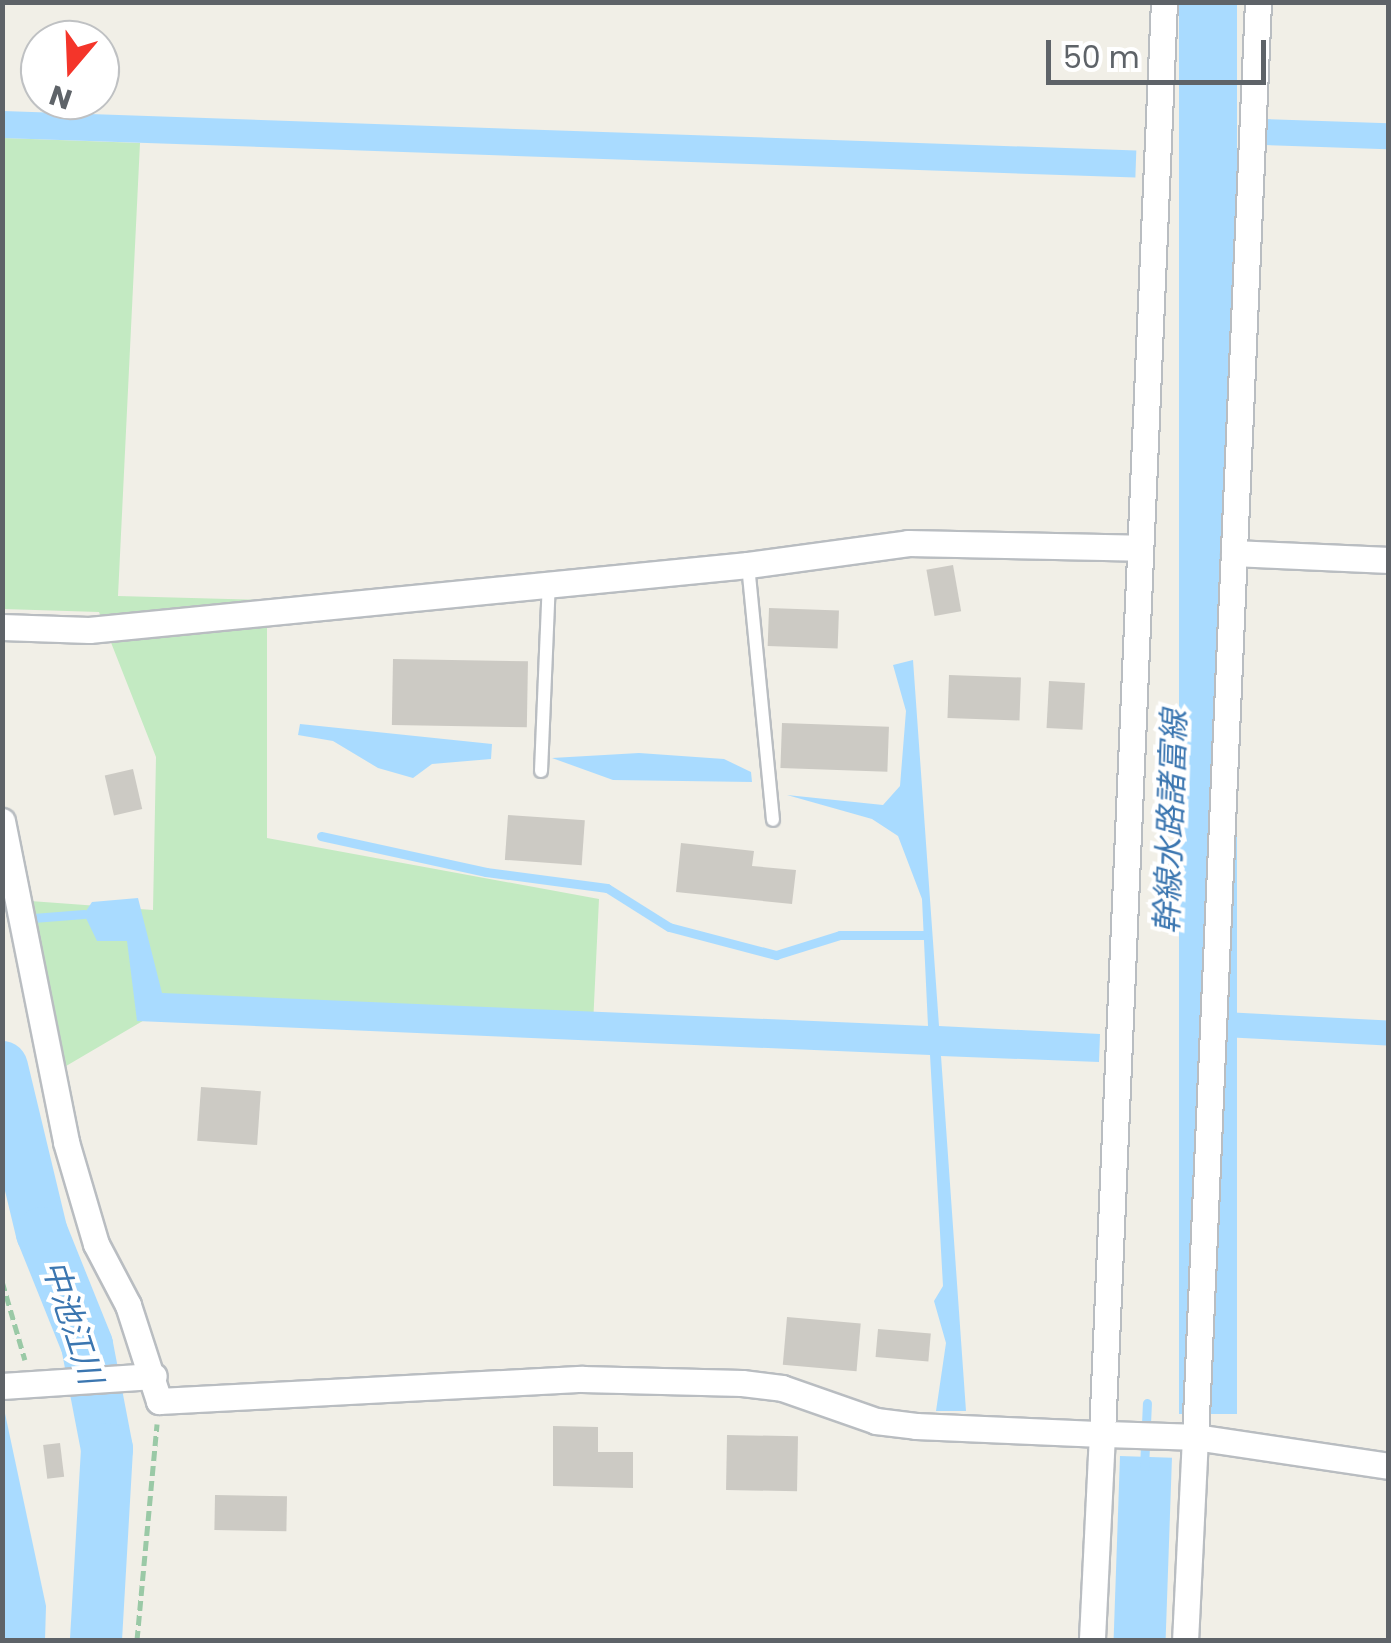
<!DOCTYPE html>
<html>
<head>
<meta charset="utf-8">
<style>
	body { margin:0 }
	#map { position:relative; width:1391px; height:1643px; overflow:hidden; background:#f1efe7; font-family:Poppins,"Noto Sans JP",sans-serif }
	div>[style] { position:absolute }
	.green>* { inset:0; background:#c3eac2 }
	.water>* { inset:0; background:#a9dbff; transform-origin:0 0 }
	.stream>* { height:9px; margin:-4.5px; padding:0 4.5px; transform-origin:4.5px; border-radius:4.5px; background:#a9dbff }
	.river>* { height:52px; margin:-26px; padding:0 26px; transform-origin:26px; border-radius:26px; background:#a9dbff }
	.building>* { inset:0; background:#cccac4; transform-origin:0 0 }
	.path>* { height:5px; margin-top:-2.5px; transform-origin:0; background:repeating-linear-gradient(90deg,#9ac9a6 0 10px,transparent 0 15px) }
	.roads { filter:drop-shadow(2px 0 #b9bdc1) drop-shadow(-2px 0 #b9bdc1) drop-shadow(0 2px #b9bdc1) drop-shadow(0 -2px #b9bdc1) }
	.lane>* { height:12px; margin:-6px; padding:0 6px; transform-origin:6px; border-radius:6px; background:#fff }
	.street>* { height:25px; margin:-12.5px; padding:0 12.5px; transform-origin:12.5px; border-radius:12.5px; background:#fff }
	span { translate:-50% -50%; white-space:nowrap; text-align:center; line-height:1.15; -webkit-text-stroke:8px #fff; paint-order:stroke }
	.water-label { font-size:32px; color:#3b76b0; font-style:italic }
	.frame { position:absolute; inset:0; border:5px solid #5e6368; pointer-events:none }
	.north { position:absolute; left:20px; top:20px; width:100px; height:100px; box-sizing:border-box; background:#fff; border:2px solid #bfc1c3; border-radius:50%; rotate:199deg; font-size:28px; font-weight:700; line-height:40px; text-align:center; color:#5e6368 }
	.north::after { content:''; display:block; margin:auto; width:35px; height:45px; background:#f4352a; clip-path:polygon(50% 0,100% 100%,50% 72%,0 100%) }
	.scale { position:absolute; left:1046px; top:40px; width:220px; height:45px; box-sizing:border-box; border:5px solid #5e6368; border-top:0; padding-left:12px; font-size:30px; line-height:35px; white-space:nowrap; color:#5e6368; -webkit-text-stroke:8px #fff; paint-order:stroke }
</style>
</head>
<body>
<div id="map">
	<div class="green">
		<div style="clip-path:polygon(3px 138px,140px 143px,118px 596px,267px 600px,267px 838px,599px 899px,593px 1025px,158px 1012px,44px 1079px,3px 899px,153px 910px,156px 757px,99px 612px,3px 609px)"></div>
	</div>
	<div class="water">
		<div style="left:1179px;top:3px;width:58px;height:1411px"></div>
		<div style="left:3px;top:111px;width:1134px;height:27px;rotate:2deg"></div>
		<div style="left:1266px;top:119px;width:122px;height:26px;rotate:2deg"></div>
		<div style="clip-path:polygon(913px 660px,939px 1026px,1100px 1034px,1099px 1062px,941px 1056px,966px 1411px,936px 1411px,946px 1343px,934px 1301px,943px 1286px,930px 1055px,137px 1021px,127px 941px,97px 941px,84px 914px,92px 902px,138px 898px,162px 993px,928px 1026px,922px 899px,898px 836px,872px 819px,787px 795px,883px 805px,900px 786px,906px 711px,893px 665px)"></div>
		<div style="clip-path:polygon(300px 724px,492px 744px,491px 759px,432px 764px,413px 778px,378px 768px,333px 741px,298px 735px)"></div>
		<div style="clip-path:polygon(639px 753px,724px 759px,751px 772px,752px 782px,613px 780px,552px 758px)"></div>
		<div style="left:1224px;top:1012px;width:164px;height:25px;rotate:3deg"></div>
		<div style="clip-path:polygon(3px 1404px,46px 1606px,45px 1640px,3px 1640px)"></div>
		<div style="left:1120px;top:1456px;width:52px;height:184px;rotate:2deg"></div>
	</div>
	<div class="stream">
		<div style="left:321px;top:836px;width:169px;rotate:12.3deg"></div>
		<div style="left:486px;top:872px;width:122px;rotate:7.5deg"></div>
		<div style="left:607px;top:888px;width:73px;rotate:32.2deg"></div>
		<div style="left:669px;top:927px;width:111px;rotate:14.7deg"></div>
		<div style="left:776px;top:955px;width:67px;rotate:-17.4deg"></div>
		<div style="left:840px;top:935px;width:84px"></div>
		<div style="left:33px;top:918px;width:51px;rotate:-4.5deg"></div>
		<div style="left:1144px;top:1468px;width:65px;rotate:-87.4deg"></div>
	</div>
	<div class="river">
		<div style="left:2px;top:1067px;width:171px;rotate:76.5deg"></div>
		<div style="left:42px;top:1233px;width:121px;rotate:68.1deg"></div>
		<div style="left:87px;top:1345px;width:106px;rotate:79.1deg"></div>
		<div style="left:107px;top:1449px;width:191px;rotate:93.3deg"></div>
	</div>
	<div class="building">
		<div style="left:953px;top:565px;width:47px;height:27px;rotate:80deg"></div>
		<div style="left:769px;top:608px;width:70px;height:38px;rotate:2deg"></div>
		<div style="left:393px;top:659px;width:135px;height:66px;rotate:1deg"></div>
		<div style="left:949px;top:675px;width:72px;height:43px;rotate:2deg"></div>
		<div style="left:1049px;top:681px;width:36px;height:47px;rotate:3deg"></div>
		<div style="left:782px;top:723px;width:107px;height:45px;rotate:2deg"></div>
		<div style="left:133px;top:769px;width:41px;height:29px;rotate:77deg"></div>
		<div style="left:508px;top:815px;width:77px;height:45px;rotate:4deg"></div>
		<div style="clip-path:polygon(681px 843px,754px 851px,752px 866px,796px 870px,792px 904px,676px 892px)"></div>
		<div style="left:201px;top:1087px;width:60px;height:54px;rotate:4deg"></div>
		<div style="left:787px;top:1317px;width:74px;height:48px;rotate:5deg"></div>
		<div style="left:878px;top:1329px;width:53px;height:28px;rotate:5deg"></div>
		<div style="clip-path:polygon(553px 1426px,598px 1427px,598px 1452px,633px 1452px,633px 1488px,553px 1486px)"></div>
		<div style="left:727px;top:1435px;width:71px;height:55px;rotate:1deg"></div>
		<div style="left:60px;top:1443px;width:34px;height:17px;rotate:83deg"></div>
		<div style="left:215px;top:1495px;width:72px;height:35px;rotate:1deg"></div>
	</div>
	<div class="path">
		<div style="left:2px;top:1281px;width:82px;rotate:73.8deg"></div>
		<div style="left:137px;top:1640px;width:217px;rotate:-84.7deg"></div>
	</div>
	<div class="roads">
		<div class="lane">
			<div style="left:748px;top:565px;width:256px;rotate:84.4deg"></div>
			<div style="left:541px;top:771px;width:188px;rotate:-87.6deg"></div>
		</div>
		<div class="street">
			<div style="left:1164px;top:2px;width:1433px;rotate:92.48deg"></div>
			<div style="left:1102px;top:1434px;width:93px;rotate:1.8deg"></div>
			<div style="left:1195px;top:1437px;width:203px;rotate:92.8deg"></div>
			<div style="left:1258px;top:2px;width:1436px;rotate:92.51deg"></div>
			<div style="left:1195px;top:1437px;width:195px;rotate:8.5deg"></div>
			<div style="left:1234px;top:553px;width:154px;rotate:2.6deg"></div>
			<div style="left:2px;top:627px;width:87px;rotate:2deg"></div>
			<div style="left:89px;top:630px;width:662px;rotate:-5.63deg"></div>
			<div style="left:748px;top:565px;width:162px;rotate:-7.8deg"></div>
			<div style="left:908px;top:543px;width:232px;rotate:1.2deg"></div>
			<div style="left:2px;top:821px;width:327px;rotate:78.7deg"></div>
			<div style="left:66px;top:1142px;width:106px;rotate:73.6deg"></div>
			<div style="left:96px;top:1244px;width:69px;rotate:62.3deg"></div>
			<div style="left:128px;top:1305px;width:101px;rotate:72.1deg"></div>
			<div style="left:159px;top:1401px;width:424px;rotate:-3deg"></div>
			<div style="left:582px;top:1379px;width:160px;rotate:1.4deg"></div>
			<div style="left:742px;top:1383px;width:40px;rotate:7.1deg"></div>
			<div style="left:782px;top:1388px;width:100px;rotate:19.3deg"></div>
			<div style="left:876px;top:1421px;width:40px;rotate:7.1deg"></div>
			<div style="left:916px;top:1426px;width:186px;rotate:2.5deg"></div>
			<div style="left:1102px;top:1434px;width:206px;rotate:92.8deg"></div>
			<div style="left:2px;top:1386px;width:152px;rotate:-3.8deg"></div>
		</div>
	</div>
	<div class="water-label">
		<span style="left:1171px;top:822px;rotate:-88deg">幹線水路諸富線</span>
		<span style="left:72px;top:1322px;rotate:72deg">中池江川</span>
	</div>
	<div class="frame"></div>
	<div class="north">N</div>
	<div class="scale">50 m</div>
</div>
</body>
</html>
